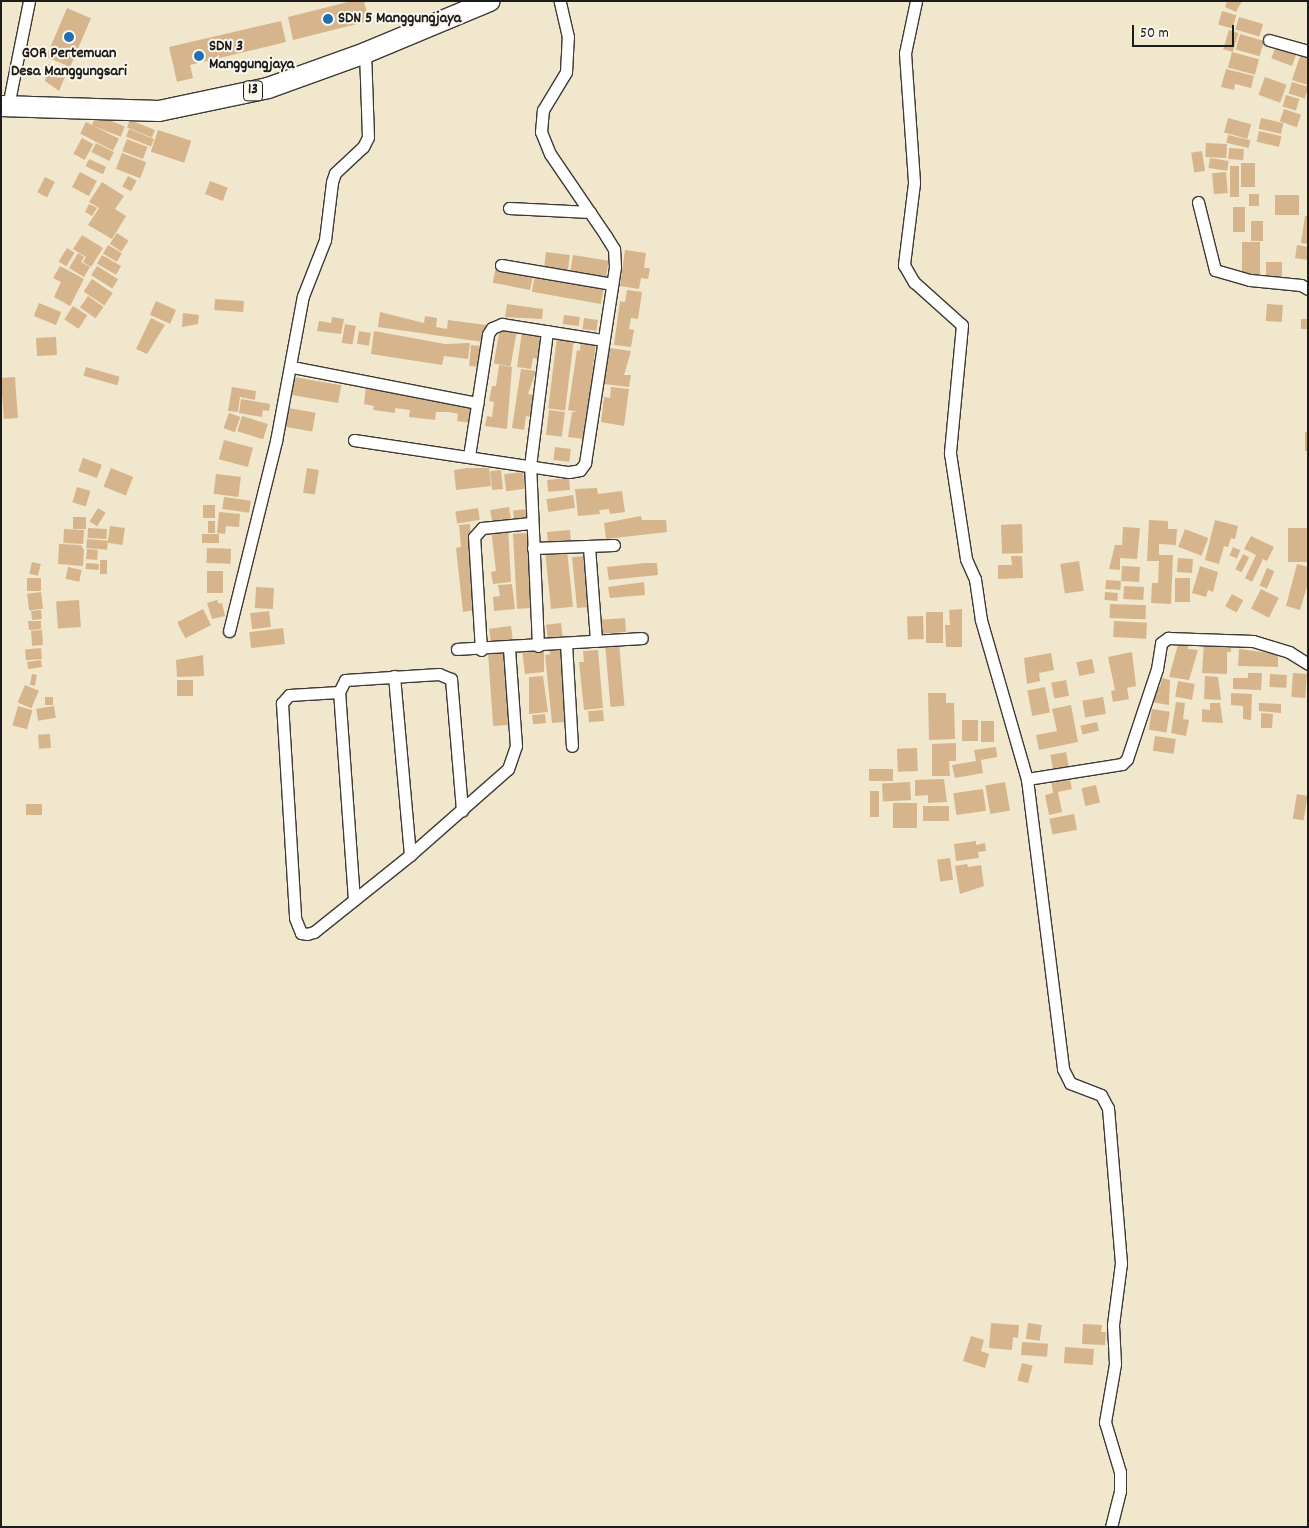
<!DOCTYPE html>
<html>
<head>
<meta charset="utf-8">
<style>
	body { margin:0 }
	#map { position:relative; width:1309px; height:1528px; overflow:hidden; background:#f0e7cc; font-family:Dekko,sans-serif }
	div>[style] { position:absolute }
	.building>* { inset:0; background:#d6b58d; transform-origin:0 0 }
	.roads { filter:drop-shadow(1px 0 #3c3a36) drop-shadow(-1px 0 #3c3a36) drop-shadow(0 1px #3c3a36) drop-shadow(0 -1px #3c3a36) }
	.minor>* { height:11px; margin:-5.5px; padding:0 5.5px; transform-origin:5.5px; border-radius:5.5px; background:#fff }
	.trunk>* { height:20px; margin:-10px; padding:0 10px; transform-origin:10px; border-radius:10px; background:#fff }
	.dots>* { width:14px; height:14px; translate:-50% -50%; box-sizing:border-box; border:2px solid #fbf7ec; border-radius:50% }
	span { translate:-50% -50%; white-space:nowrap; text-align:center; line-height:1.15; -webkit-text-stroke:4px #fbf7ec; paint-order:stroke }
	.shield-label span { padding:1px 4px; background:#fbf7ec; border:1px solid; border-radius:4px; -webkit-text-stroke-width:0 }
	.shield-label { font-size:15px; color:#1c1c1c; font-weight:700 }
	.poi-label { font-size:16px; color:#1c1c1c; font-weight:700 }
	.left { translate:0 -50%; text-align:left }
	.frame { position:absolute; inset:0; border:2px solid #1c1c1c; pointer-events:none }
	.scale { position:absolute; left:1132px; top:25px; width:102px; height:22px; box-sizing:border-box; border:2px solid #1c1c1c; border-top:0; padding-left:6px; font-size:15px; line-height:18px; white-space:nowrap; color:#1c1c1c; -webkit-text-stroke:4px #fbf7ec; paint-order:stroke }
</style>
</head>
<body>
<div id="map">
	<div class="building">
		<div style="clip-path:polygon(352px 1px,364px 1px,369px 21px,293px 40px,288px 17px)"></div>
		<div style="clip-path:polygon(1227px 1px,1242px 1px,1236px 12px,1225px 7px)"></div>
		<div style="left:67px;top:8px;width:26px;height:53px;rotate:23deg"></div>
		<div style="left:1222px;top:11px;width:15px;height:14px;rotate:16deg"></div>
		<div style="left:1239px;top:17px;width:25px;height:13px;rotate:16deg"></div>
		<div style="clip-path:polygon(281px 21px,286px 42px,190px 65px,193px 78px,177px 82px,169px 47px)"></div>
		<div style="left:1229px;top:30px;width:10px;height:20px;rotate:17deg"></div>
		<div style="left:1240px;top:34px;width:25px;height:16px;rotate:16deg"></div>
		<div style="left:1276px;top:46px;width:22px;height:13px;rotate:21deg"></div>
		<div style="left:1232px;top:52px;width:28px;height:16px;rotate:15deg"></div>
		<div style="clip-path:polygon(1300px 56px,1308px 58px,1308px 85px,1292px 80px)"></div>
		<div style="clip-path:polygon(48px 64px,67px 72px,59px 91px,45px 81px)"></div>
		<div style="clip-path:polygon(1226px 69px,1254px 76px,1251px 88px,1235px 84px,1234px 90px,1221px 87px)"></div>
		<div style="left:1265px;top:77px;width:23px;height:19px;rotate:20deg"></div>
		<div style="left:1292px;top:82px;width:17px;height:12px;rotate:17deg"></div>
		<div style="left:1286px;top:95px;width:14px;height:12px;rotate:17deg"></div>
		<div style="left:1284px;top:109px;width:18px;height:13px;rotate:19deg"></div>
		<div style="left:96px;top:115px;width:31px;height:11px;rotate:22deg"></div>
		<div style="left:1228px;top:118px;width:24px;height:15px;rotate:15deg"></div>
		<div style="left:1261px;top:118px;width:23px;height:11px;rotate:13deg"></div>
		<div style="left:130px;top:120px;width:27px;height:8px;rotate:22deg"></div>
		<div style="left:86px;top:122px;width:37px;height:13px;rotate:27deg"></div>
		<div style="left:129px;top:129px;width:27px;height:8px;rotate:22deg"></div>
		<div style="left:158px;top:130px;width:35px;height:23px;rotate:18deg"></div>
		<div style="left:1259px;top:131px;width:23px;height:11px;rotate:13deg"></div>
		<div style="left:1228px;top:135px;width:23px;height:8px;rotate:13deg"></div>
		<div style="left:82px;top:138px;width:13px;height:18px;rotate:29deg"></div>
		<div style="left:127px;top:139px;width:22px;height:13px;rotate:21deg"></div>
		<div style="left:96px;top:143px;width:20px;height:10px;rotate:27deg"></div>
		<div style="left:1206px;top:143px;width:21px;height:14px;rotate:3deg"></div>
		<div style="left:1229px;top:148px;width:15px;height:11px;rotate:4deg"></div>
		<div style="left:1202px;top:151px;width:20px;height:11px;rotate:81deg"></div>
		<div style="left:122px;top:153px;width:26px;height:17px;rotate:21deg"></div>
		<div style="left:1210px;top:158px;width:19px;height:10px;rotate:9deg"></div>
		<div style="left:89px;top:159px;width:19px;height:8px;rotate:25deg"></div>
		<div style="left:1241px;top:163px;width:14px;height:24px"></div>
		<div style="left:1230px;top:166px;width:9px;height:31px"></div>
		<div style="left:80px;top:172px;width:19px;height:17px;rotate:28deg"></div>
		<div style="left:1226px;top:172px;width:21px;height:14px;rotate:85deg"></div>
		<div style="left:128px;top:176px;width:10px;height:12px;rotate:29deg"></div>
		<div style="left:45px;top:177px;width:11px;height:17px;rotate:27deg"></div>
		<div style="left:210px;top:181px;width:19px;height:14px;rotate:21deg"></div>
		<div style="clip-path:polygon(102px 182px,124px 196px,115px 209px,126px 216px,112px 239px,88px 225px,99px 208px,89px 202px)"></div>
		<div style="left:1249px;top:194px;width:10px;height:12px"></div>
		<div style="left:1275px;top:195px;width:24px;height:20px"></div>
		<div style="clip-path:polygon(89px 204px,97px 208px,92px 216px,85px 212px)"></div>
		<div style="left:1233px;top:207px;width:12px;height:25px"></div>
		<div style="clip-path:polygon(1305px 216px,1308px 216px,1308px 244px,1301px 243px)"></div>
		<div style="left:1251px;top:221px;width:12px;height:20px"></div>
		<div style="left:117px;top:233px;width:14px;height:13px;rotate:34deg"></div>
		<div style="clip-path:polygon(82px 235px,103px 248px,91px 267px,83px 262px,86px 257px,73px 249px)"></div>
		<div style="left:1242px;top:242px;width:18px;height:32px"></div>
		<div style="left:108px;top:245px;width:16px;height:10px;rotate:30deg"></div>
		<div style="clip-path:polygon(1297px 245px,1308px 247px,1308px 260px,1295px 258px)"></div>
		<div style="left:67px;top:248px;width:9px;height:16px;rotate:32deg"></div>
		<div style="clip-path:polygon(625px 250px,646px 253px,644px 268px,650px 268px,648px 279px,641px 278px,639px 289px,620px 286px)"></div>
		<div style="left:546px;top:252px;width:24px;height:16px;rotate:7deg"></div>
		<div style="clip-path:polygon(78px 253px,84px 257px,81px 262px,90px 267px,84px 277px,69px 268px)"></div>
		<div style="left:102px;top:255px;width:22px;height:10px;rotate:30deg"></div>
		<div style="left:573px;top:255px;width:36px;height:18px;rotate:9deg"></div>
		<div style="left:1266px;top:262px;width:16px;height:17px"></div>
		<div style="clip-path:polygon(60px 266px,84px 279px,70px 306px,54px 297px,61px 282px,53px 278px)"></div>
		<div style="left:97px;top:266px;width:25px;height:11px;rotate:32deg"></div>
		<div style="left:496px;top:266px;width:38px;height:17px;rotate:11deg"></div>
		<div style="left:535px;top:274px;width:70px;height:18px;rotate:10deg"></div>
		<div style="left:92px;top:279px;width:25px;height:15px;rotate:34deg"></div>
		<div style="clip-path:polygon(627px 290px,642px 292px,638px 319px,631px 318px,629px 329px,634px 330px,631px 347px,614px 345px,620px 301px,625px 302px)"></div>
		<div style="left:88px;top:296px;width:19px;height:14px;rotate:35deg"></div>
		<div style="left:215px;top:299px;width:29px;height:11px;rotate:4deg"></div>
		<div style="left:156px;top:301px;width:22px;height:15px;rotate:24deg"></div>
		<div style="left:39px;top:303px;width:24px;height:14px;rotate:22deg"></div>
		<div style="clip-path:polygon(507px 304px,543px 309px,542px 319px,505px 317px)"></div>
		<div style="left:1267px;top:304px;width:16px;height:17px;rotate:4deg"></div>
		<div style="left:73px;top:306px;width:17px;height:16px;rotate:33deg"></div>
		<div style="clip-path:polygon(380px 312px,424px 323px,425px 316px,437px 318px,436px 327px,447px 329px,448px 320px,486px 325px,483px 342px,378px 327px)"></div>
		<div style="clip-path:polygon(183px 313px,199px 315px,198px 324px,182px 327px)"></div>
		<div style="left:564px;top:315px;width:16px;height:9px;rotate:7deg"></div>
		<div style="clip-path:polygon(332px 317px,344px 319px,341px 334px,317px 331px,319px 321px,331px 323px)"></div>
		<div style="clip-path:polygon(151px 318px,165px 325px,147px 354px,136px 349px)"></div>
		<div style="left:584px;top:318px;width:14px;height:11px;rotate:8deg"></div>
		<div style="left:1301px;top:319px;width:7px;height:10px"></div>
		<div style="left:345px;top:324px;width:11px;height:19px;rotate:10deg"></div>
		<div style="left:500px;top:328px;width:17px;height:36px;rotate:10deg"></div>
		<div style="left:359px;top:331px;width:12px;height:13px;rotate:9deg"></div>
		<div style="clip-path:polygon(374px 331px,445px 344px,470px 343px,468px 359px,444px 356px,442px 365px,371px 354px)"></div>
		<div style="clip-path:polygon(522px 332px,541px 335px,539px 359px,533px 358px,531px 369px,517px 367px)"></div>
		<div style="left:56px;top:337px;width:18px;height:20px;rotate:87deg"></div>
		<div style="left:557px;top:337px;width:17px;height:72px;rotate:7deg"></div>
		<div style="clip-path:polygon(581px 340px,596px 342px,585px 439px,568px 437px,572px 412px,578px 412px,568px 410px,577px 350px,580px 351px)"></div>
		<div style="left:471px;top:345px;width:11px;height:21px;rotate:5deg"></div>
		<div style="clip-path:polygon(610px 348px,631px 351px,624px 375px,631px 375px,629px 387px,604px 384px)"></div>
		<div style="clip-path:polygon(499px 365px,512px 367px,507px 429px,485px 426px,487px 416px,492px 417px,494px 402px,489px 401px,492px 386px,496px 386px)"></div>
		<div style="left:86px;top:367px;width:35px;height:9px;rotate:16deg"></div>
		<div style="clip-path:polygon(521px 369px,536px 371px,528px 394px,534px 395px,531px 417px,526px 416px,524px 430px,512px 428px)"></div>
		<div style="left:15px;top:377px;width:41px;height:14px;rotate:86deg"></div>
		<div style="left:294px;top:377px;width:48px;height:18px;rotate:10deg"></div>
		<div style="clip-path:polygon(232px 387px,256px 391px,255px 400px,240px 397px,238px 412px,228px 411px)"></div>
		<div style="clip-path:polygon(366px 387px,474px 406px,472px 423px,457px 421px,458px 414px,449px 412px,436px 412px,435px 420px,409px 417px,410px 410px,395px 408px,395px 413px,373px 410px,374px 406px,364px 404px)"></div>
		<div style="clip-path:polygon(611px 387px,629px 389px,624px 426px,601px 422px,604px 397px,610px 398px)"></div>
		<div style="clip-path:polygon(241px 399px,270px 404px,269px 411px,263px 410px,262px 417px,239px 413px)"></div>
		<div style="left:288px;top:408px;width:28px;height:19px;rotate:10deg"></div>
		<div style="left:549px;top:410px;width:16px;height:25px;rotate:7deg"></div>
		<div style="left:229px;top:413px;width:12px;height:16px;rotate:20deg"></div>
		<div style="left:242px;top:416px;width:27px;height:16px;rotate:17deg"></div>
		<div style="left:1305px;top:432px;width:3px;height:19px"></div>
		<div style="left:224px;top:440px;width:30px;height:20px;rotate:15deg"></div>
		<div style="left:555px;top:447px;width:16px;height:13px;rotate:7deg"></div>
		<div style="left:83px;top:458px;width:20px;height:14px;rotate:20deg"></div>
		<div style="left:111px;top:468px;width:24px;height:20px;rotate:22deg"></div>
		<div style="left:307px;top:468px;width:12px;height:25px;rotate:9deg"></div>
		<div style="clip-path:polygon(467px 468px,489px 468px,491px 486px,456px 490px,454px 470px)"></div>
		<div style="left:501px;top:470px;width:19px;height:11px;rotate:84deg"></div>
		<div style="left:523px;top:472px;width:17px;height:19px;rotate:83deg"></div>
		<div style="left:216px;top:474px;width:25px;height:20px;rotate:7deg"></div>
		<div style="left:569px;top:478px;width:12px;height:22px;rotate:85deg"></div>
		<div style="left:77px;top:487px;width:14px;height:16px;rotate:17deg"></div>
		<div style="clip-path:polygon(597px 488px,598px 494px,622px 491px,625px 512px,610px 514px,609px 509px,599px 510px,600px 514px,578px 516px,575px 489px)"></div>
		<div style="left:573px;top:495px;width:13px;height:27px;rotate:81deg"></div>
		<div style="left:224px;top:497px;width:27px;height:12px;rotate:8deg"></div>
		<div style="left:203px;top:505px;width:12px;height:13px"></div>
		<div style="left:509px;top:507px;width:13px;height:19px;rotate:81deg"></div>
		<div style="left:98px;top:508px;width:9px;height:16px;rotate:32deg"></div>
		<div style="left:478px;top:508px;width:12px;height:23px;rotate:81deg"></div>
		<div style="left:527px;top:509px;width:10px;height:14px;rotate:84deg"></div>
		<div style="clip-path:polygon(219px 512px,240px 514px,239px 527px,226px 526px,225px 534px,217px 533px)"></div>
		<div style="clip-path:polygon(641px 516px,642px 520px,666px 520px,667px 532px,606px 539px,604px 523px)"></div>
		<div style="left:73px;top:517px;width:13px;height:12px"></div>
		<div style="clip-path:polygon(1149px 520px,1168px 521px,1168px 529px,1177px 529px,1176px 545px,1159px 544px,1159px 555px,1173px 555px,1171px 604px,1151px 603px,1152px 583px,1158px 583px,1159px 561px,1147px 561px)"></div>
		<div style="clip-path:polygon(1215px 520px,1238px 526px,1235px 539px,1231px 538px,1228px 547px,1224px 546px,1219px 564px,1205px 560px)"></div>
		<div style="left:208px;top:521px;width:7px;height:12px"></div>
		<div style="clip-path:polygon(470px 524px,476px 610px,463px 612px,456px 548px,461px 547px,459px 525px)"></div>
		<div style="left:1022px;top:524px;width:29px;height:21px;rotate:88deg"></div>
		<div style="left:110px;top:526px;width:15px;height:17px;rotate:8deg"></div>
		<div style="clip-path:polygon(508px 527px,511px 582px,493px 584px,491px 572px,496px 571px,491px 529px)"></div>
		<div style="clip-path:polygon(1123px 527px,1140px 528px,1137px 559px,1120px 558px,1120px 570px,1109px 569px,1115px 545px,1122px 545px)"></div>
		<div style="left:88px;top:528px;width:19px;height:10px;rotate:3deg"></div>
		<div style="left:1288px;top:528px;width:20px;height:34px"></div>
		<div style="left:64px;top:529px;width:20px;height:14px;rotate:3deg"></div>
		<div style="left:1185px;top:529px;width:25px;height:19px;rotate:21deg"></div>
		<div style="left:570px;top:530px;width:12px;height:23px;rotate:85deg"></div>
		<div style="left:528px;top:533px;width:75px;height:15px;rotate:87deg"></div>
		<div style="left:219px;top:534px;width:9px;height:17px;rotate:90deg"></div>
		<div style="clip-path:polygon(1251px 536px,1274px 547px,1267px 561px,1263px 559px,1252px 582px,1245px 578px,1256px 555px,1244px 549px)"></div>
		<div style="left:87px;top:539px;width:21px;height:9px;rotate:5deg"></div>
		<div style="clip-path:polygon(59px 544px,81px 545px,84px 550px,83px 566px,58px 564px)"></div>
		<div style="left:1233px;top:547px;width:8px;height:9px;rotate:23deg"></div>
		<div style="left:207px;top:548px;width:24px;height:15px;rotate:2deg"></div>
		<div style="left:87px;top:549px;width:11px;height:10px;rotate:5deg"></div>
		<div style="left:567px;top:550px;width:57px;height:22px;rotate:84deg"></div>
		<div style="left:1243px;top:554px;width:7px;height:17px;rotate:27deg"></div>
		<div style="clip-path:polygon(586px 556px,588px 607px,577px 608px,572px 557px)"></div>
		<div style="clip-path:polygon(1011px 556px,1022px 556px,1023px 578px,998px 579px,998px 565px,1012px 565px)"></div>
		<div style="left:1178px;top:558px;width:15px;height:14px;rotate:4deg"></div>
		<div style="left:100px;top:560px;width:7px;height:14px"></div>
		<div style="left:1079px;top:561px;width:30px;height:19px;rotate:81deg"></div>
		<div style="left:32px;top:562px;width:9px;height:12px;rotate:13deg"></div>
		<div style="left:86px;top:563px;width:13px;height:6px;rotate:4deg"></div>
		<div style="clip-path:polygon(645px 563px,657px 563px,658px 575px,609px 580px,607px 567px)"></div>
		<div style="clip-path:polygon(1297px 564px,1308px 567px,1308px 583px,1300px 610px,1286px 606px)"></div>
		<div style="left:1122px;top:566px;width:18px;height:15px;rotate:3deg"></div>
		<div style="clip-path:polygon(1200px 566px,1218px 572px,1213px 592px,1208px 590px,1206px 597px,1192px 593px)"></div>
		<div style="left:68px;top:567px;width:14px;height:12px;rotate:12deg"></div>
		<div style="left:1267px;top:568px;width:8px;height:19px;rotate:23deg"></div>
		<div style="left:207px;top:571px;width:16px;height:22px"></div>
		<div style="left:27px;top:578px;width:14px;height:13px"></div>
		<div style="left:1175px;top:578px;width:15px;height:24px"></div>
		<div style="left:1106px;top:580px;width:15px;height:9px;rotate:4deg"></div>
		<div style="clip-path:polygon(644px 582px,645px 595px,610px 598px,608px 587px)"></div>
		<div style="clip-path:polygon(512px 584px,515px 609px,494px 611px,493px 597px,500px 596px,498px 585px)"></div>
		<div style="left:1124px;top:586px;width:20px;height:13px;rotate:3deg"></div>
		<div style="left:256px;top:587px;width:18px;height:21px;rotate:3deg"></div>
		<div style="left:1261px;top:589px;width:20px;height:22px;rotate:27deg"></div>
		<div style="left:41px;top:592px;width:17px;height:14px;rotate:83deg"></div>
		<div style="left:1105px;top:592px;width:13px;height:8px;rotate:4deg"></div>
		<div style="left:1232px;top:594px;width:13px;height:14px;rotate:29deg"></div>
		<div style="left:79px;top:600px;width:27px;height:23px;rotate:86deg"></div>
		<div style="clip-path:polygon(217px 600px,219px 604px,222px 603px,225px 616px,212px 619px,207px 603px)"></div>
		<div style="left:1110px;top:604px;width:36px;height:14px;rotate:2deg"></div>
		<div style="left:203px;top:609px;width:18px;height:29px;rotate:63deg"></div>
		<div style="clip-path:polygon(962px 609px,962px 647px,946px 647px,945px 625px,950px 625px,949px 610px)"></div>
		<div style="left:41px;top:610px;width:9px;height:10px;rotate:84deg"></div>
		<div style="left:269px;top:611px;width:16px;height:19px;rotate:83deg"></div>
		<div style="left:926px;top:612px;width:17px;height:31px"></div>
		<div style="left:923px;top:616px;width:23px;height:16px;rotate:88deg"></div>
		<div style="left:625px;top:618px;width:14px;height:24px;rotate:86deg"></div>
		<div style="clip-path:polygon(28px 621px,41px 621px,41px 629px,29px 630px)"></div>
		<div style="left:1114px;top:621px;width:33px;height:16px;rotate:3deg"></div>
		<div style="left:561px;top:623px;width:16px;height:15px;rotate:83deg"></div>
		<div style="left:511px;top:626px;width:17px;height:22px;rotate:83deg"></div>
		<div style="left:283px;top:628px;width:16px;height:34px;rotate:83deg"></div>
		<div style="left:42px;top:630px;width:15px;height:11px;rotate:86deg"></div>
		<div style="clip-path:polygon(1179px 641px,1189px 642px,1188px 649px,1198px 650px,1189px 680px,1169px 677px)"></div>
		<div style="clip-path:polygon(1204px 642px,1231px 643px,1231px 652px,1227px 652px,1227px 674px,1202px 673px)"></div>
		<div style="left:619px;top:643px;width:63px;height:14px;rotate:85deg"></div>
		<div style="clip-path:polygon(561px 646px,565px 722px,552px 723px,545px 655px,550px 654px,549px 647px)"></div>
		<div style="left:41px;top:648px;width:11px;height:16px;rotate:85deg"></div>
		<div style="clip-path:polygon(544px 648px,544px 672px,525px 674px,522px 650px)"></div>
		<div style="clip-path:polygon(1239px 649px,1278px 654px,1278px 667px,1238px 666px)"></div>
		<div style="clip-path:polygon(598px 650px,603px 708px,584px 710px,579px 662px,584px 662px,583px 651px)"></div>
		<div style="left:504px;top:652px;width:73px;height:16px;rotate:86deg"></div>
		<div style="clip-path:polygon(1132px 652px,1136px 686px,1127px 688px,1129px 699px,1113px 702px,1111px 691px,1115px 690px,1108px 657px)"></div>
		<div style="clip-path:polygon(1051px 653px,1054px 670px,1039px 673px,1040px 681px,1027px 684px,1024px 658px)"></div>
		<div style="clip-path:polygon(203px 655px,204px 676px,177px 677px,176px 660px)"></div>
		<div style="left:1092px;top:659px;width:14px;height:16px;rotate:78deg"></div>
		<div style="left:41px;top:660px;width:7px;height:14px;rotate:82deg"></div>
		<div style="clip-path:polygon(1248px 673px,1262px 673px,1261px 690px,1233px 689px,1233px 678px,1248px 678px)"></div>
		<div style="left:1293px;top:673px;width:14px;height:24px;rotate:4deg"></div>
		<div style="left:32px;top:674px;width:5px;height:11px;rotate:11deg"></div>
		<div style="left:1270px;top:674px;width:17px;height:13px;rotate:3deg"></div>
		<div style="clip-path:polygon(543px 676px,548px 712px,529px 714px,529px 677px)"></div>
		<div style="clip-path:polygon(1205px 676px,1218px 677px,1221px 700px,1204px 699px)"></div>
		<div style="clip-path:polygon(1162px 678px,1170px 680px,1169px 705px,1151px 702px,1154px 686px,1160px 687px)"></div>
		<div style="left:177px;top:680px;width:16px;height:16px"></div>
		<div style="left:1066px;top:680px;width:16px;height:15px;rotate:79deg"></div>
		<div style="left:1178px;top:681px;width:17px;height:16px;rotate:10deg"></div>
		<div style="left:25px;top:685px;width:15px;height:19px;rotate:23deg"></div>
		<div style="left:1045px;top:687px;width:26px;height:18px;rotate:79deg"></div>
		<div style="clip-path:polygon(928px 693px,946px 693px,946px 703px,954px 703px,955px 739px,929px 740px)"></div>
		<div style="clip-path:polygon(1231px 693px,1252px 694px,1251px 720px,1243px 719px,1243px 706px,1231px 705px)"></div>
		<div style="left:45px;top:697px;width:8px;height:8px"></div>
		<div style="left:1103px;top:697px;width:17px;height:21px;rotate:80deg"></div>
		<div style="clip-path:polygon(1176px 702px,1185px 703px,1183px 719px,1189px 720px,1186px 736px,1171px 733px)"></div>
		<div style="clip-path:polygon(1210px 703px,1220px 703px,1223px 723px,1202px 722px,1202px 709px,1210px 710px)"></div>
		<div style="clip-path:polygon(1259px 703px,1281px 704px,1281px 713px,1259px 711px)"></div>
		<div style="clip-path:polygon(1071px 705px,1078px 742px,1039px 750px,1036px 735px,1057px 731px,1052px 709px)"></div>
		<div style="left:18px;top:706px;width:15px;height:20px;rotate:16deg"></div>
		<div style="left:54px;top:706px;width:12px;height:18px;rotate:81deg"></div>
		<div style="left:1152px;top:709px;width:18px;height:21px;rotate:9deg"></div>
		<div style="left:603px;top:710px;width:11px;height:15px;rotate:85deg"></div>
		<div style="clip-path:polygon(1261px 713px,1273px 714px,1272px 728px,1261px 728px)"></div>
		<div style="left:545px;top:714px;width:9px;height:13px;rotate:84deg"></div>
		<div style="left:962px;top:720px;width:16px;height:21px"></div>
		<div style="left:994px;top:721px;width:21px;height:13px;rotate:90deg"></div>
		<div style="left:1097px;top:722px;width:9px;height:17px;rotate:77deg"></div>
		<div style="left:50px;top:734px;width:14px;height:12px;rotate:86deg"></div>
		<div style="left:1155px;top:736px;width:21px;height:15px;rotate:8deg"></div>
		<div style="clip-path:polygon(956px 743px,956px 761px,949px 761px,950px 776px,932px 776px,932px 744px)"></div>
		<div style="clip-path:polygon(996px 747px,997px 757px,981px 760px,983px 773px,955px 778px,952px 765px,976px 761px,974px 750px)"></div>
		<div style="left:917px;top:748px;width:23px;height:20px;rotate:88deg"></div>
		<div style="left:1066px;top:752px;width:15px;height:16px;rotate:79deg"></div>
		<div style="left:893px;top:769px;width:12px;height:24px;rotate:90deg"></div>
		<div style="clip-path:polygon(1069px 776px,1072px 789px,1058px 792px,1062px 812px,1049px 815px,1045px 795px,1053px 793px,1051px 779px)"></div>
		<div style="clip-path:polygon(944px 779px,947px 802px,928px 803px,928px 795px,915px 796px,915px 780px)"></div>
		<div style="left:910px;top:782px;width:18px;height:28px;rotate:87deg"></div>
		<div style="left:1005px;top:782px;width:29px;height:20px;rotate:80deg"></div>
		<div style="left:1096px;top:785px;width:18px;height:15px;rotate:77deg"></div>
		<div style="left:983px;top:789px;width:22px;height:30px;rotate:82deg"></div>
		<div style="left:870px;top:791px;width:9px;height:26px"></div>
		<div style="left:1297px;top:794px;width:11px;height:25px;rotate:10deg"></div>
		<div style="left:893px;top:803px;width:24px;height:25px"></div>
		<div style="left:42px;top:804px;width:11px;height:16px;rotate:90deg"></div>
		<div style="left:923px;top:806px;width:26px;height:15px"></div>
		<div style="left:1074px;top:814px;width:16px;height:25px;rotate:79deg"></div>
		<div style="clip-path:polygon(976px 841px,976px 845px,985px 843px,986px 851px,978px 852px,979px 858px,956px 861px,954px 844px)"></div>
		<div style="left:950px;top:858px;width:22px;height:13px;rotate:82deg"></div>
		<div style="clip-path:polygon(967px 864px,968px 867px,981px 865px,984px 886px,960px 894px,955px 866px)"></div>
		<div style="clip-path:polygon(991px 1323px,1019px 1325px,1018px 1338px,1013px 1337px,1012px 1350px,989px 1348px)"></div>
		<div style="left:1028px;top:1323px;width:14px;height:16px;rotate:8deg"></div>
		<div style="clip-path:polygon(1083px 1324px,1102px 1325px,1101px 1332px,1106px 1332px,1105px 1345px,1082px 1344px)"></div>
		<div style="clip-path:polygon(971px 1336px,984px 1340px,981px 1351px,989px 1354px,985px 1368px,963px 1361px)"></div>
		<div style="left:1022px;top:1342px;width:26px;height:13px;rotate:4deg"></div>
		<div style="left:1065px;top:1347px;width:29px;height:16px;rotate:4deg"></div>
		<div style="left:1022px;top:1363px;width:11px;height:18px;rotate:15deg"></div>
	</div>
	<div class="roads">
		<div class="minor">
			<div style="left:916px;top:1px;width:53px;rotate:101.9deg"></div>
			<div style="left:905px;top:53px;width:130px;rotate:86deg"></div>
			<div style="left:914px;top:183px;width:83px;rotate:97deg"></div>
			<div style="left:904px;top:265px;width:20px;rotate:60deg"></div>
			<div style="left:914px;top:282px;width:64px;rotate:41.9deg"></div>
			<div style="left:962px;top:325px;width:129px;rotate:95.4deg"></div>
			<div style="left:950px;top:453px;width:107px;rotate:81.4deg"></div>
			<div style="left:966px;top:559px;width:22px;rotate:66deg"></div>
			<div style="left:975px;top:579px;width:41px;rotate:81.7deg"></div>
			<div style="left:981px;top:620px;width:166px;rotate:73.9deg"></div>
			<div style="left:1027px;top:779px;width:292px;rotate:82.9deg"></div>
			<div style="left:1063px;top:1069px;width:16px;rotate:63deg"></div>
			<div style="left:1070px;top:1083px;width:33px;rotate:21deg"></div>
			<div style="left:1101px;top:1095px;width:15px;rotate:62deg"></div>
			<div style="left:1108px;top:1108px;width:156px;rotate:85.2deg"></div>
			<div style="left:1121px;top:1263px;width:63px;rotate:97.4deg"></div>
			<div style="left:1113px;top:1325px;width:39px;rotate:87deg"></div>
			<div style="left:1115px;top:1364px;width:59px;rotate:99.8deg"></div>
			<div style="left:1105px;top:1422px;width:52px;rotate:73.3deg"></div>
			<div style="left:1120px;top:1472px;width:19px;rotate:90deg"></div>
			<div style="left:1120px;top:1491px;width:37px;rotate:104deg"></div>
			<div style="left:1269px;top:40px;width:41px;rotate:15.8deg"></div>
			<div style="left:8px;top:106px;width:107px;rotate:-78.7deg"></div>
			<div style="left:1198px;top:202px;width:70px;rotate:76deg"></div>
			<div style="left:1215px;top:270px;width:36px;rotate:16deg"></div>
			<div style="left:1250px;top:280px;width:51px;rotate:5.6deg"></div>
			<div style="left:1301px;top:285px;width:8px;rotate:30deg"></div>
			<div style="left:509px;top:208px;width:81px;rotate:2.8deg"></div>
			<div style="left:501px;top:265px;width:113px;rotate:9.7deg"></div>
			<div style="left:292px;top:367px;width:189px;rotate:11deg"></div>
			<div style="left:354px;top:440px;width:217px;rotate:8.5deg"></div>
			<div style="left:569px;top:472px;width:11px;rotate:-10deg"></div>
			<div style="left:580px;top:470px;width:9px;rotate:-54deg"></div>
			<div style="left:585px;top:463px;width:198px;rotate:-81.3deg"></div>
			<div style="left:615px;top:267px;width:18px;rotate:-93deg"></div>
			<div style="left:614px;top:249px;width:15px;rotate:-122deg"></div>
			<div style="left:606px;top:236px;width:99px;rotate:-124.3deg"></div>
			<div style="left:550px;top:154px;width:24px;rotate:-112deg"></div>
			<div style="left:541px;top:132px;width:22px;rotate:-85deg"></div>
			<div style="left:543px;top:110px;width:44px;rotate:-58.8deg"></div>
			<div style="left:566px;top:72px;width:35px;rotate:-87deg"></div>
			<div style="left:568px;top:37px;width:37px;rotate:-103deg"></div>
			<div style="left:469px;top:456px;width:123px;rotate:-81.1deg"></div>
			<div style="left:488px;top:334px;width:7px;rotate:-56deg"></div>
			<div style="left:492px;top:328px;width:11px;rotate:-22deg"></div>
			<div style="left:502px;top:324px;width:102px;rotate:9deg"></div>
			<div style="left:589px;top:547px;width:94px;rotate:85.7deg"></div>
			<div style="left:533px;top:548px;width:81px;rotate:-2.1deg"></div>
			<div style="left:229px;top:631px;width:196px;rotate:-76.1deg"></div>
			<div style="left:276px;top:441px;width:147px;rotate:-79.5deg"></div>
			<div style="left:303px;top:296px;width:60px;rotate:-68.6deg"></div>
			<div style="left:325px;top:240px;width:58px;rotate:-83.1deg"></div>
			<div style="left:332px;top:182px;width:9px;rotate:-72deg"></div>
			<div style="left:335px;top:173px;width:38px;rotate:-43deg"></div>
			<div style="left:363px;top:147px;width:11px;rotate:-63deg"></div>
			<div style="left:368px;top:137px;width:84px;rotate:-92deg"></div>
			<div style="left:566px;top:643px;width:103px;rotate:86.7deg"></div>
			<div style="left:538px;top:646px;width:180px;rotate:-92.5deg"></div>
			<div style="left:530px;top:466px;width:136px;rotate:-82.8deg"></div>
			<div style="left:457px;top:649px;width:185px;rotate:-3.4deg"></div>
			<div style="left:481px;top:650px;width:113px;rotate:-93.5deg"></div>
			<div style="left:474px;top:537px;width:12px;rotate:-48deg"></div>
			<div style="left:482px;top:528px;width:49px;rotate:-5.8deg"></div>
			<div style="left:394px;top:676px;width:180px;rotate:84.9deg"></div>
			<div style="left:339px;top:692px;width:50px;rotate:176.6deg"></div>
			<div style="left:289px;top:695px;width:11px;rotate:131deg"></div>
			<div style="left:282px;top:703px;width:215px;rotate:86.5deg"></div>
			<div style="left:295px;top:918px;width:16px;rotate:68deg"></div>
			<div style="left:301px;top:933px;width:6px;rotate:9deg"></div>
			<div style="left:307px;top:934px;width:7px;rotate:-16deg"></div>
			<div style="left:314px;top:932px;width:123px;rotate:-38.7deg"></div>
			<div style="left:410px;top:855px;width:130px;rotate:-41.3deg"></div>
			<div style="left:508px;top:769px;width:24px;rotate:-71deg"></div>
			<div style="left:516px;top:746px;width:98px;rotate:-94.1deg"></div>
			<div style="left:1027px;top:779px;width:96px;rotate:-9deg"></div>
			<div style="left:1122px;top:764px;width:7px;rotate:-45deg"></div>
			<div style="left:1127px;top:759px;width:95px;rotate:-71.6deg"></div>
			<div style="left:1157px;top:669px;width:26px;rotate:-81deg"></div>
			<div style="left:1161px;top:643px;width:9px;rotate:-36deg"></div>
			<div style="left:1168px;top:638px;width:85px;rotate:2deg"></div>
			<div style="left:1253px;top:641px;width:38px;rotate:17deg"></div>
			<div style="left:1289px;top:652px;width:22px;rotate:32deg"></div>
			<div style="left:354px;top:900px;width:209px;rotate:-94.1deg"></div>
			<div style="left:339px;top:692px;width:13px;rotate:-63deg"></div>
			<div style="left:345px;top:680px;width:94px;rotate:-3.7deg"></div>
			<div style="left:439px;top:674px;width:13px;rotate:23deg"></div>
			<div style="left:451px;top:679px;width:132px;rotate:85.2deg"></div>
		</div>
		<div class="trunk">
			<div style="left:1px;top:106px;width:158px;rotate:1.8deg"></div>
			<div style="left:159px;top:111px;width:111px;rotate:-11.9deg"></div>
			<div style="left:268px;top:88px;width:103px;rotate:-19.8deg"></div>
			<div style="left:365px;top:53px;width:135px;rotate:-22.6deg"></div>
		</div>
	</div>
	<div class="dots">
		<div style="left:328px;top:19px;background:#1f6fb2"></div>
		<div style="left:69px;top:37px;background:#1f6fb2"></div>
		<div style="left:199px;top:56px;background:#1f6fb2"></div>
	</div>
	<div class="shield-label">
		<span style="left:253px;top:91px">13</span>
	</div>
	<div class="poi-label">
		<span class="left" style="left:338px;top:19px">SDN 5 Manggungjaya</span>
		<span class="left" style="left:209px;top:56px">SDN 3<br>Manggungjaya</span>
		<span style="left:69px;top:63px">GOR Pertemuan<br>Desa Manggungsari</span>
	</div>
	<div class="frame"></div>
	<div class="scale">50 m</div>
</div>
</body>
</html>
